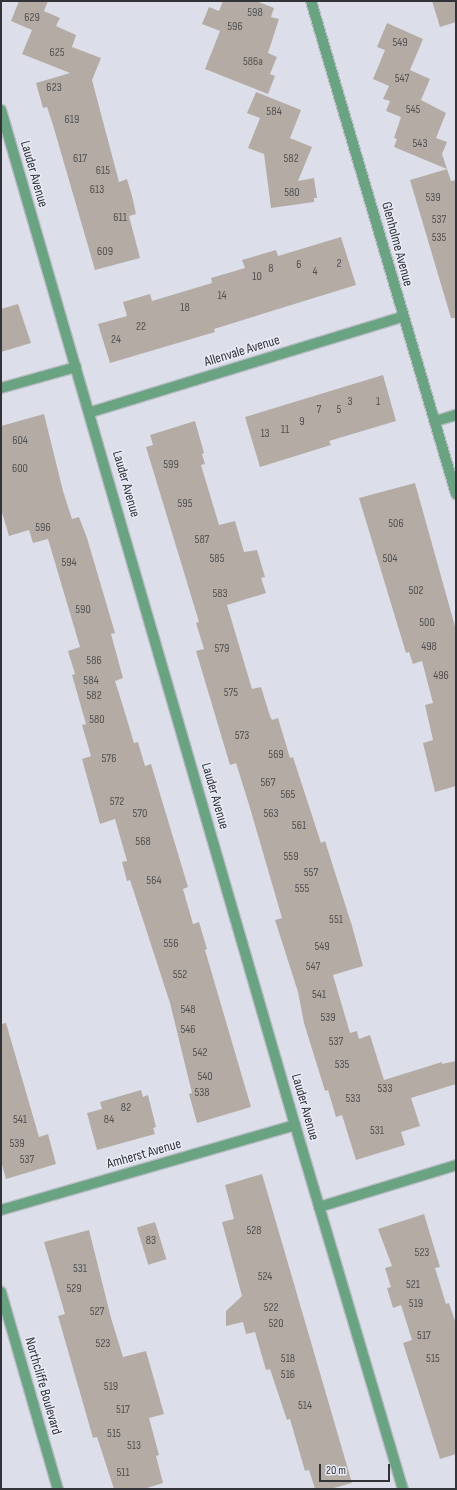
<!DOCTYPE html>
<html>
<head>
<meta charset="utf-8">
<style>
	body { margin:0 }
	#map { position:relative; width:457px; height:1490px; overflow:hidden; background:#dcdfea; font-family:"Sofia Sans Condensed",sans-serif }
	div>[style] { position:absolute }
	.building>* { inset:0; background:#b4aca4; transform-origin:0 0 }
	.roads { filter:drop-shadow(1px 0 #babdc6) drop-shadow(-1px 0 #babdc6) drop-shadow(0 1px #babdc6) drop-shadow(0 -1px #babdc6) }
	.minor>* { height:10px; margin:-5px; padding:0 5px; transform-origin:5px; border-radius:5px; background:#6aa382 }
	span { translate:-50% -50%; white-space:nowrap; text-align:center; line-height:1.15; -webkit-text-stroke:3px #e9ecf7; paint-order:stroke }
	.number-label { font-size:12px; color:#525153 }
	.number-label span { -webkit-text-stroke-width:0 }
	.street-label { font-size:14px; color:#323338 }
	.frame { position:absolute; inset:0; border:2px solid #323338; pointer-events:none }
	.scale { position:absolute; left:319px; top:1464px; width:71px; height:18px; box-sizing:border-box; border:2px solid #323338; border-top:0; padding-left:5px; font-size:12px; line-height:14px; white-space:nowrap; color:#323338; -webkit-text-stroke:3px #e9ecf7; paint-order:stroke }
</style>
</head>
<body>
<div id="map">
	<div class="building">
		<div style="clip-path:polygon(19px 1px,48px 1px,44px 11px,60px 18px,56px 26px,76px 35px,72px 47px,101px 58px,92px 80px,119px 182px,127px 179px,132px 196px,136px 214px,129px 216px,140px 258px,95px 270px,53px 125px,47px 107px,43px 108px,36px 83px,70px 73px,22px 54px,32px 30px,11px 21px)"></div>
		<div style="clip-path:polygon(223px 1px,256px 1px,274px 8px,271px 17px,279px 19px,268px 53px,277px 57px,270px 74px,275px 76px,268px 94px,205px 69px,220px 31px,202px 24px,209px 7px,219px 11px)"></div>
		<div style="clip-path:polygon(432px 1px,456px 1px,456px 22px,440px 27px)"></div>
		<div style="clip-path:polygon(387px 23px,423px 39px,410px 70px,430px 79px,421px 100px,446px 113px,436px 138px,447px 142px,442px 154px,451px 181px,456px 180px,456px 318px,451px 318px,410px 180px,447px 169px,394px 147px,397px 139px,394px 138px,401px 117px,386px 111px,390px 101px,383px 99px,389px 86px,373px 79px,385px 50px,377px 47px)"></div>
		<div style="clip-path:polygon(256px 92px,301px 110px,290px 138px,312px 147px,298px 181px,314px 178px,317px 198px,314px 198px,314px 202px,271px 208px,264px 154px,248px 148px,260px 118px,247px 113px)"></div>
		<div style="clip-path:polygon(341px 237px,356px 285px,214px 329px,215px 332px,110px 363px,98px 324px,127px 316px,123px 302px,150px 294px,152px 301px,212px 283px,211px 278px,245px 268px,242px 260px,276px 250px,278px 256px)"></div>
		<div style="clip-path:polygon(18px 304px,31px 343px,1px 352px,1px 309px)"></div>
		<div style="clip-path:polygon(383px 375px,396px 421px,329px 441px,331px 445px,260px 467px,245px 417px)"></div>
		<div style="clip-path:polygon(44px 414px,63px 491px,72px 519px,79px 517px,87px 538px,115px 633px,111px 634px,123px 678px,115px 681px,122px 703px,134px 743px,138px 742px,145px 766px,151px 764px,188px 887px,183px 889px,193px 924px,199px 922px,207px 949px,205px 950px,251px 1107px,197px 1123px,189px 1094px,192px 1093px,170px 1003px,130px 880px,127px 881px,122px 862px,127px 861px,115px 819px,100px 824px,82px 759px,91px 756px,82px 725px,86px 724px,72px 675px,75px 674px,68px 651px,80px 647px,48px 539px,33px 543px,29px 530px,9px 536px,1px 509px,1px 426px)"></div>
		<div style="clip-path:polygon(195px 421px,204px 453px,202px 454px,205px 464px,201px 465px,219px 525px,235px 521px,244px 552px,257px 550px,265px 577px,261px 578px,266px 593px,227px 605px,252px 689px,261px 687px,270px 716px,272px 720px,278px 718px,290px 758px,293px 757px,321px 843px,325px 841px,352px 926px,363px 966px,333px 975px,350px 1033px,357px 1031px,359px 1039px,370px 1035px,384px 1080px,442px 1062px,442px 1064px,456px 1061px,456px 1084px,411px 1098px,420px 1126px,401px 1132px,405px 1145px,356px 1160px,342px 1115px,336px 1117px,328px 1090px,325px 1091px,304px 1023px,298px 992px,275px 920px,282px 918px,250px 808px,236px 763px,230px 765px,196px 651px,204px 649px,196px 623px,199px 622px,146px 447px,153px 445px,150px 435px)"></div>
		<div style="clip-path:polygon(415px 483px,456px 630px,456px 786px,435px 792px,423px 743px,433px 740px,425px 705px,433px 703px,422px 661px,413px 664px,409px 652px,406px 653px,359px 498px)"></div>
		<div style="clip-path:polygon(6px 1023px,39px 1137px,48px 1134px,56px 1164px,6px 1179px,1px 1161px,1px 1024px)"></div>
		<div style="clip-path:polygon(141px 1090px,143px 1097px,148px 1095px,156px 1127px,153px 1128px,155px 1134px,97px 1150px,87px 1113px,102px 1109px,100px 1102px)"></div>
		<div style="clip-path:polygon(262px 1174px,352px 1483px,330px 1489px,315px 1489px,309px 1470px,305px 1471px,290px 1419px,287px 1420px,270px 1369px,266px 1370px,255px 1332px,246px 1334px,243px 1322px,226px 1326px,226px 1311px,242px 1296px,222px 1222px,234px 1219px,225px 1185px)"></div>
		<div style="clip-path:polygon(424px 1214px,440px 1267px,435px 1268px,446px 1304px,449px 1303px,456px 1324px,456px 1454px,440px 1459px,403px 1343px,412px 1340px,401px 1305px,393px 1308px,387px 1288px,391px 1287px,385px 1268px,392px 1266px,378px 1229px)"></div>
		<div style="left:155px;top:1222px;width:39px;height:19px;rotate:73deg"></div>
		<div style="clip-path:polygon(89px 1230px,111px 1318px,123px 1357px,146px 1351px,164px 1414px,149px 1418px,159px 1455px,156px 1456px,163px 1483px,144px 1489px,114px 1489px,97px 1437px,93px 1438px,58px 1316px,65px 1314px,44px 1242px)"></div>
	</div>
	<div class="roads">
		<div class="minor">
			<div style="left:311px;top:1px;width:514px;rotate:73.61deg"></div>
			<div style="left:1px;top:110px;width:1057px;rotate:73.85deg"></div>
			<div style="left:295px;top:1125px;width:380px;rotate:73.5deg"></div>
			<div style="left:1px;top:388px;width:78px;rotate:-15.6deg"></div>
			<div style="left:91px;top:412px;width:325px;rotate:-17deg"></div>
			<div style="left:436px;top:421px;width:21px;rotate:-17deg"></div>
			<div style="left:319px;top:1207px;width:143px;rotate:-17deg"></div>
			<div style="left:1px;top:1210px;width:306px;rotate:-16.1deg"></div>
			<div style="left:1px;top:1292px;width:205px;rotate:73.9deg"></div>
		</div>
	</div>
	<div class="number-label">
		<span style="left:255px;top:13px">598</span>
		<span style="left:32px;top:18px">629</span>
		<span style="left:235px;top:27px">596</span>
		<span style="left:400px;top:43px">549</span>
		<span style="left:57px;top:53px">625</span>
		<span style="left:253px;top:62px">586a</span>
		<span style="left:402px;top:79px">547</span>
		<span style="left:54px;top:88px">623</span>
		<span style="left:413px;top:110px">545</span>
		<span style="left:274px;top:112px">584</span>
		<span style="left:72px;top:120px">619</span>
		<span style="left:420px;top:144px">543</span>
		<span style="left:80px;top:159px">617</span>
		<span style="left:291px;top:159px">582</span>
		<span style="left:103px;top:171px">615</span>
		<span style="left:97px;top:190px">613</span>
		<span style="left:292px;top:193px">580</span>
		<span style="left:433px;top:198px">539</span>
		<span style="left:120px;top:218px">611</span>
		<span style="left:439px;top:220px">537</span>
		<span style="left:439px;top:238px">535</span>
		<span style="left:105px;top:252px">609</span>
		<span style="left:339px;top:264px">2</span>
		<span style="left:299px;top:265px">6</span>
		<span style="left:271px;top:269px">8</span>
		<span style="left:315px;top:272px">4</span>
		<span style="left:257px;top:277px">10</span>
		<span style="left:222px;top:296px">14</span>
		<span style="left:185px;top:308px">18</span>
		<span style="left:141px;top:327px">22</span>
		<span style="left:116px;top:340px">24</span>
		<span style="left:350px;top:402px">3</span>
		<span style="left:378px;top:402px">1</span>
		<span style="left:319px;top:410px">7</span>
		<span style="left:339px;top:410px">5</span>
		<span style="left:302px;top:422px">9</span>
		<span style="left:285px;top:430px">11</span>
		<span style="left:265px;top:434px">13</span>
		<span style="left:20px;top:441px">604</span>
		<span style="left:171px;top:465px">599</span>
		<span style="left:20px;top:469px">600</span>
		<span style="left:185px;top:504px">595</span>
		<span style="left:396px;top:524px">506</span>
		<span style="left:43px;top:528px">596</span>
		<span style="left:202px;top:540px">587</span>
		<span style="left:217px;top:559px">585</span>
		<span style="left:390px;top:559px">504</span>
		<span style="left:69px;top:563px">594</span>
		<span style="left:416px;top:591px">502</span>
		<span style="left:220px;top:594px">583</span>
		<span style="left:83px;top:610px">590</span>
		<span style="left:427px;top:623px">500</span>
		<span style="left:429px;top:647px">498</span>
		<span style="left:222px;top:649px">579</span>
		<span style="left:94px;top:661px">586</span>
		<span style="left:441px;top:676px">496</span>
		<span style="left:91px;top:681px">584</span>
		<span style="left:231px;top:693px">575</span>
		<span style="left:94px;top:696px">582</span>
		<span style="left:97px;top:720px">580</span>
		<span style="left:242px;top:736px">573</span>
		<span style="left:276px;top:755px">569</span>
		<span style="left:109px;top:759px">576</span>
		<span style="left:268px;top:783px">567</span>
		<span style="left:288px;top:795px">565</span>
		<span style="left:117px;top:802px">572</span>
		<span style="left:140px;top:814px">570</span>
		<span style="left:271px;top:814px">563</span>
		<span style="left:299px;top:826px">561</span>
		<span style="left:143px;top:842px">568</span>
		<span style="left:291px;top:857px">559</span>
		<span style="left:311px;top:873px">557</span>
		<span style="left:154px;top:881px">564</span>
		<span style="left:302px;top:889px">555</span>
		<span style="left:336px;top:920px">551</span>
		<span style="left:171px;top:944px">556</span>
		<span style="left:322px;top:947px">549</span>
		<span style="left:313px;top:967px">547</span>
		<span style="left:180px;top:975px">552</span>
		<span style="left:319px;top:995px">541</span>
		<span style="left:188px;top:1010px">548</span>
		<span style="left:328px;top:1018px">539</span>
		<span style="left:188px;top:1030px">546</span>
		<span style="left:336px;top:1042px">537</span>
		<span style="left:200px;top:1053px">542</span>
		<span style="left:342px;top:1065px">535</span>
		<span style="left:205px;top:1077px">540</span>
		<span style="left:385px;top:1089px">533</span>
		<span style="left:202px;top:1093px">538</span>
		<span style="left:353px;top:1099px">533</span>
		<span style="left:126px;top:1108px">82</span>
		<span style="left:20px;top:1120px">541</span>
		<span style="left:109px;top:1120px">84</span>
		<span style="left:377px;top:1131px">531</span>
		<span style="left:17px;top:1144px">539</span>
		<span style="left:27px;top:1160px">537</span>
		<span style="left:254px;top:1231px">528</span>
		<span style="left:151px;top:1241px">83</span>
		<span style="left:422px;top:1253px">523</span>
		<span style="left:80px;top:1269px">531</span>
		<span style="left:265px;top:1277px">524</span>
		<span style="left:413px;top:1285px">521</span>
		<span style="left:74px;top:1289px">529</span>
		<span style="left:416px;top:1304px">519</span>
		<span style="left:271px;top:1308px">522</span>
		<span style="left:97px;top:1312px">527</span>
		<span style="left:276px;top:1324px">520</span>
		<span style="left:424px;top:1336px">517</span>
		<span style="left:103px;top:1344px">523</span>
		<span style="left:288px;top:1359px">518</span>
		<span style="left:433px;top:1359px">515</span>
		<span style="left:288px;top:1375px">516</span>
		<span style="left:111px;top:1387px">519</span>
		<span style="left:305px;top:1406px">514</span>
		<span style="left:123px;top:1410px">517</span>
		<span style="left:114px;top:1434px">515</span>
		<span style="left:134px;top:1446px">513</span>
		<span style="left:123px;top:1473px">511</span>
	</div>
	<div class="street-label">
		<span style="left:34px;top:174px;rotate:74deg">Lauder Avenue</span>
		<span style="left:397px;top:244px;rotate:75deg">Glenholme Avenue</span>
		<span style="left:242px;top:351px;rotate:-17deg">Allenvale Avenue</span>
		<span style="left:126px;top:484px;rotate:74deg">Lauder Avenue</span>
		<span style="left:215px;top:796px;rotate:74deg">Lauder Avenue</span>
		<span style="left:305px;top:1107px;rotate:74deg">Lauder Avenue</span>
		<span style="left:144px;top:1154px;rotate:-16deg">Amherst Avenue</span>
		<span style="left:43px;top:1386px;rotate:74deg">Northcliffe Boulevard</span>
	</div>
	<div class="frame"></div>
	<div class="scale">20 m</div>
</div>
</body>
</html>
